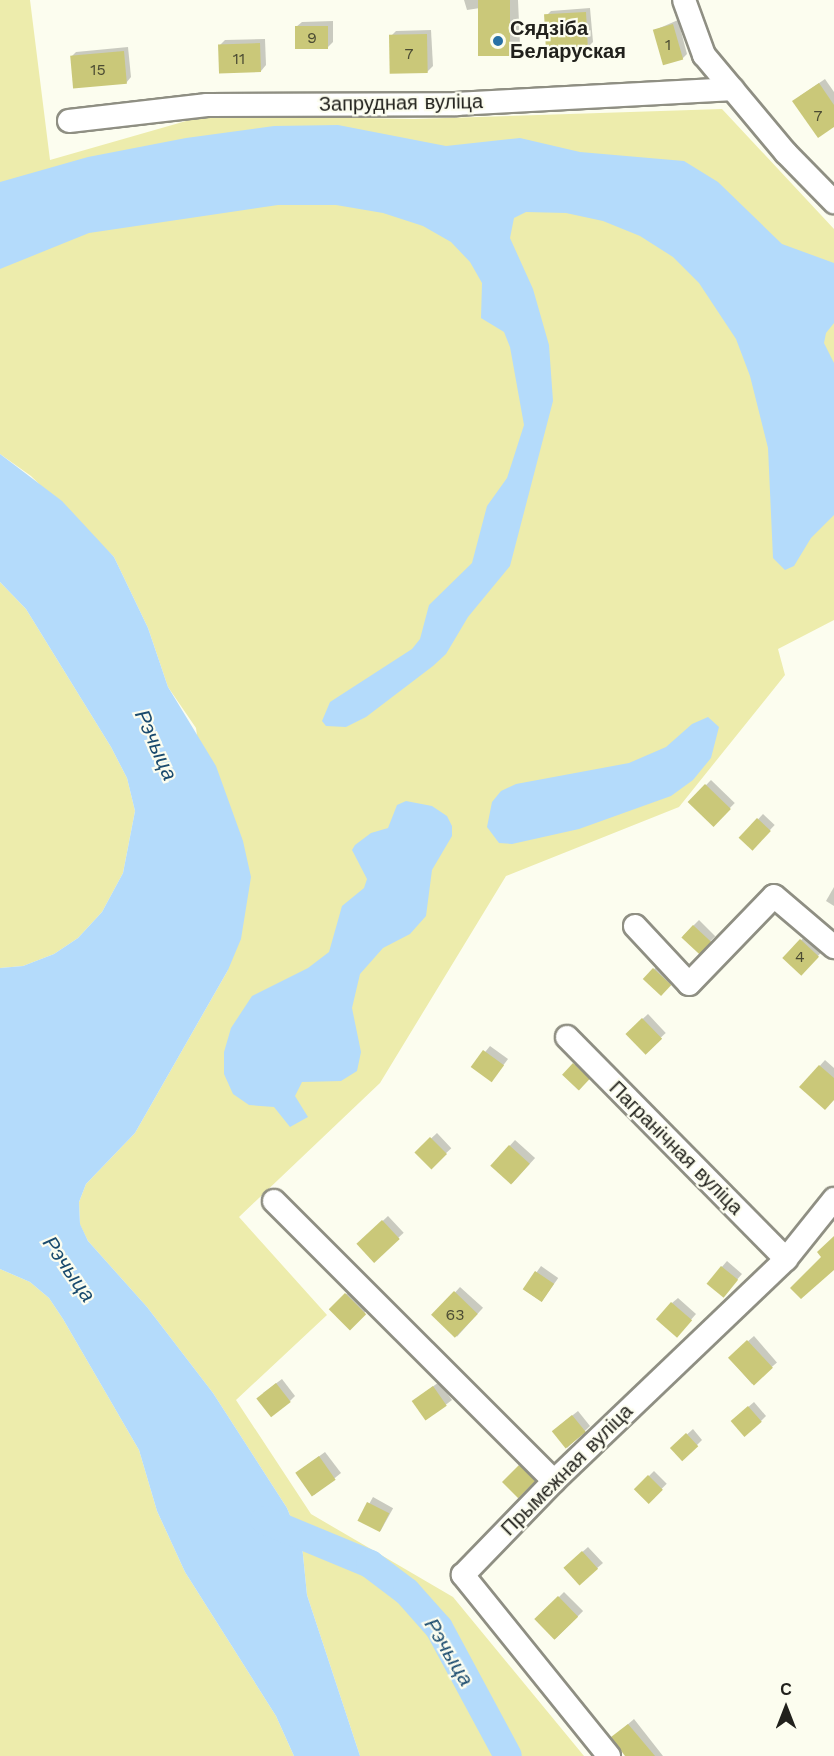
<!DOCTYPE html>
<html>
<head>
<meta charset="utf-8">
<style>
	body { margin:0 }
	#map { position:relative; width:834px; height:1756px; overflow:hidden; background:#fcfdef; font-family:"Work Sans",sans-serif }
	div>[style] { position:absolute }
	.green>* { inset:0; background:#edecac }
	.water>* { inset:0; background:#b4dbfb }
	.shadow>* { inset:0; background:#0003; transform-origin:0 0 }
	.river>* { height:28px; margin:-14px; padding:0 14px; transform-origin:14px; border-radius:14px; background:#b4dbfb }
	.building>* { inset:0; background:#cac879; transform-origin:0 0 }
	.roads { filter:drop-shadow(2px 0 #8f8f83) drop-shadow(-2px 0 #8f8f83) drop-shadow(0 2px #8f8f83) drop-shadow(0 -2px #8f8f83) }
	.minor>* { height:22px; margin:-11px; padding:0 11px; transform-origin:11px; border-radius:11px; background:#fff }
	.dots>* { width:16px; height:16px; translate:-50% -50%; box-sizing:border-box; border:3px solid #fcfdef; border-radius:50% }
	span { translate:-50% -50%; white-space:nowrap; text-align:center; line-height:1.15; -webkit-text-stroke:4.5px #fcfdef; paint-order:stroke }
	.number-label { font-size:16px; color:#4b4b33 }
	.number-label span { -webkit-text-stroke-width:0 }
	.poi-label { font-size:20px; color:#21211c; font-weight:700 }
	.left { translate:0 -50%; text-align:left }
	.street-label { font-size:20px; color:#21211c }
	.water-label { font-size:21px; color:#1a4b6e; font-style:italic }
	.north { position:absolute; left:756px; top:1678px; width:60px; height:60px; -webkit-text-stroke:4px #fcfdef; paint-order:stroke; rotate:0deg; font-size:16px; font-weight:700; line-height:24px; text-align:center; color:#21211c }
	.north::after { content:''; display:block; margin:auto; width:21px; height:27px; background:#21211c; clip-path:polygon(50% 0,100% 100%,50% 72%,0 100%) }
</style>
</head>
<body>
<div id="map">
	<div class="green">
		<div style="clip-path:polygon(0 0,30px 0,50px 160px,207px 115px,414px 119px,722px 109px,834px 229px,834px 620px,778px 649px,785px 675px,679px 807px,506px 876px,380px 1083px,239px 1217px,327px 1315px,236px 1400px,311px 1514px,453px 1597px,584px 1756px,360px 1756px,307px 1595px,302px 1545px,287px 1508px,213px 1393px,147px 1307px,88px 1241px,80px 1225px,79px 1202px,86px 1184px,135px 1133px,228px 970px,196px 728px,168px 687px,148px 628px,114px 557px,31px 476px,0 454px)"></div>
		<div style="clip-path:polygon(0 582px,26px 609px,111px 747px,127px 778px,135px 811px,123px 873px,102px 912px,78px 938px,54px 954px,23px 966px,0 968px)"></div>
		<div style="clip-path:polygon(0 1269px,30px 1282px,49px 1298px,63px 1319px,139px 1450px,157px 1511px,185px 1572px,276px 1716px,294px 1756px,0 1756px)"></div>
	</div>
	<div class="water">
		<div style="clip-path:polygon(338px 125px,446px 146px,520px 138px,580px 152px,684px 161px,718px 182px,782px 244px,834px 263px,834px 323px,826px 333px,824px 343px,834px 363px,834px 515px,811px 538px,794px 566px,785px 570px,773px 558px,768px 448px,750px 376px,736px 339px,699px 283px,673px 257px,640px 236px,603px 221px,566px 213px,526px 212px,514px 218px,510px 238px,533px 289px,549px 345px,553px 401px,510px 566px,468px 617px,446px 654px,433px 666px,366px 717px,346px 727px,326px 726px,322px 721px,330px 702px,412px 649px,420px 639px,429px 605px,472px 563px,487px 506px,507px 478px,524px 425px,510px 347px,504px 332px,481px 318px,482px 283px,470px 262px,451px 242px,423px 226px,383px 213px,336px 205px,278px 205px,89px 233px,0 269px,0 182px,88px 157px,186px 138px,274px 126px)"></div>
		<div style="clip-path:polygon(0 454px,62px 501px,114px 557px,148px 628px,168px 687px,216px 766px,243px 841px,251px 877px,241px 939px,228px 970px,135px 1133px,86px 1184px,79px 1202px,80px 1224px,88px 1241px,147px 1307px,213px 1393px,287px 1508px,302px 1545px,307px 1595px,360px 1756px,294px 1756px,276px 1716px,185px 1572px,157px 1511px,139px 1450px,63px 1319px,49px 1298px,30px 1282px,0 1269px,0 968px,23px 966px,54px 954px,78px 938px,102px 912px,123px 873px,135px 811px,127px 778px,111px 747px,26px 609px,0 582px)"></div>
		<div style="clip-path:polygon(708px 717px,719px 727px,711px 758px,693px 780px,671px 796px,579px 829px,512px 844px,499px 843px,487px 827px,492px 802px,501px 791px,516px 784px,629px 763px,666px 747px,692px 724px)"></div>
		<div style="clip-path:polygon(406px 801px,432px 806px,447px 816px,452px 826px,452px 836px,432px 870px,426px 916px,410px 934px,383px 948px,360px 974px,352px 1008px,361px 1052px,357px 1071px,341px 1081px,302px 1082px,295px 1096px,308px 1117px,290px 1127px,274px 1107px,249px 1105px,233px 1094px,224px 1074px,224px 1052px,231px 1028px,252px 996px,308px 968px,329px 952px,342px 906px,364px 888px,367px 879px,352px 850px,355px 845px,371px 833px,388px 828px,397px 805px)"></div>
	</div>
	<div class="shadow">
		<div style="clip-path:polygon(464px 0,518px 0,520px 45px,513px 53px,480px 8px,467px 10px)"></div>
		<div style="clip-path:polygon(590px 8px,593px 42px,588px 47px,546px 16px,551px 11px)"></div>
		<div style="clip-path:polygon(678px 20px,687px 54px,682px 59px,655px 30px)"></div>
		<div style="clip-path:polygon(333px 21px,333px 42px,328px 47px,296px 27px,302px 22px)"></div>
		<div style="clip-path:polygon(431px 30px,433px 66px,427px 72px,391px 36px,396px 31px)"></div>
		<div style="clip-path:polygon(265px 39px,266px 65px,261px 71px,219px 46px,225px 40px)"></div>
		<div style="clip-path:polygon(128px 47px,131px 77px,126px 83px,71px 57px,76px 52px)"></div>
		<div style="clip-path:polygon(825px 79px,834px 92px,834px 125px,800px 96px)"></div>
		<div style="left:711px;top:780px;width:33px;height:30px;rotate:44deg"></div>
		<div style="left:763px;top:814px;width:16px;height:33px;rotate:43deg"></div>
		<div style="clip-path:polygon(834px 887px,834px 906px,826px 901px)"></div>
		<div style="left:699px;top:920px;width:23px;height:23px;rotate:45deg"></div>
		<div style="left:806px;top:935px;width:23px;height:32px;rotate:43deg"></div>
		<div style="left:659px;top:964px;width:22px;height:21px;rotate:43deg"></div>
		<div style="left:648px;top:1014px;width:26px;height:28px;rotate:47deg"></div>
		<div style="clip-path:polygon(490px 1046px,508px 1059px,496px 1075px,473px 1067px)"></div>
		<div style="left:580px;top:1059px;width:20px;height:23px;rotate:45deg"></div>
		<div style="clip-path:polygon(825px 1060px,834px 1068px,834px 1099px,801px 1087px)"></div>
		<div style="left:437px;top:1133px;width:21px;height:28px;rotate:47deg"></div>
		<div style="left:515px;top:1140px;width:27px;height:34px;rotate:42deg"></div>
		<div style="left:388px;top:1216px;width:23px;height:41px;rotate:47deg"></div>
		<div style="clip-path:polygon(727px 1261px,742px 1274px,728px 1290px,708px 1283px)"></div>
		<div style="left:541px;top:1266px;width:21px;height:29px;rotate:35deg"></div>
		<div style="left:460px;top:1287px;width:31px;height:39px;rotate:42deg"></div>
		<div style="left:351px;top:1289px;width:26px;height:29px;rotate:43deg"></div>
		<div style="clip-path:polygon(678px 1298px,696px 1314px,682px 1330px,672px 1303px)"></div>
		<div style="left:754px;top:1336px;width:35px;height:33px;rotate:49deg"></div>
		<div style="clip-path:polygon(282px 1379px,295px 1396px,290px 1401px,263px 1393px)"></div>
		<div style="clip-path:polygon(439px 1382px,452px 1400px,427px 1419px,420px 1396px)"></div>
		<div style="clip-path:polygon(754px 1402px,766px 1416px,761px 1421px,738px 1416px)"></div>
		<div style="clip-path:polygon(578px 1411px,590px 1426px,567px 1448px,559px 1426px)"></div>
		<div style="clip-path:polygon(693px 1429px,702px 1440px,697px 1445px,672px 1448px)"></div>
		<div style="clip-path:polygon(325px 1452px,341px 1473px,314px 1495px,303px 1468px)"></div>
		<div style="left:525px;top:1461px;width:20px;height:30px;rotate:45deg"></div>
		<div style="left:654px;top:1471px;width:18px;height:25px;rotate:45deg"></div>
		<div style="left:373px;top:1497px;width:23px;height:26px;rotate:29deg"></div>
		<div style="clip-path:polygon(588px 1547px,603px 1563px,580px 1583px,571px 1562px)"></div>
		<div style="left:564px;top:1592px;width:27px;height:39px;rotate:45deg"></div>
		<div style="clip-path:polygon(634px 1719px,663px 1756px,628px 1756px,619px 1732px)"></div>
	</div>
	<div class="river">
		<div style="left:264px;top:1520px;width:115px;rotate:22.5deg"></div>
		<div style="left:370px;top:1564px;width:46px;rotate:37.1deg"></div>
		<div style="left:407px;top:1592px;width:48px;rotate:48.4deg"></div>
		<div style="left:439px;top:1628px;width:145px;rotate:61.7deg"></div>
	</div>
	<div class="building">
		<div style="left:478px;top:0;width:32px;height:56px"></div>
		<div style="left:586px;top:12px;width:37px;height:42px;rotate:87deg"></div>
		<div style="left:673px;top:24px;width:37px;height:21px;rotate:74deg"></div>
		<div style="left:295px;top:26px;width:33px;height:23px"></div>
		<div style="left:427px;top:34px;width:39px;height:38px;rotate:89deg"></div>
		<div style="left:260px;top:43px;width:29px;height:42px;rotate:88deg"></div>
		<div style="left:124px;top:51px;width:33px;height:54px;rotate:85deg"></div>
		<div style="clip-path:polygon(819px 83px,834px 105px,834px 127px,818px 138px,792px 101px)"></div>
		<div style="left:705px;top:784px;width:36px;height:25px;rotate:44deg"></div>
		<div style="left:757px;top:818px;width:19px;height:27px;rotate:43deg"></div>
		<div style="left:693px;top:925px;width:25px;height:17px;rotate:43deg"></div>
		<div style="left:800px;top:939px;width:26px;height:26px;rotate:43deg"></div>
		<div style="left:653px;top:968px;width:25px;height:15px;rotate:43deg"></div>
		<div style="left:642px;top:1018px;width:29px;height:23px;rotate:46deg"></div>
		<div style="left:483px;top:1050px;width:26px;height:21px;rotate:36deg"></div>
		<div style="left:573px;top:1063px;width:23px;height:16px;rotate:43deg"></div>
		<div style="clip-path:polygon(819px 1065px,834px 1078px,834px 1100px,825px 1110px,799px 1087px)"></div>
		<div style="left:430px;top:1137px;width:24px;height:22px;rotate:45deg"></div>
		<div style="left:509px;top:1145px;width:28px;height:28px;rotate:42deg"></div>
		<div style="left:382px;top:1220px;width:26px;height:35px;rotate:47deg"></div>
		<div style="clip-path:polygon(834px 1236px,834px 1270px,801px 1299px,790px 1288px,821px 1257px,817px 1252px)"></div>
		<div style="left:721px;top:1266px;width:22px;height:23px;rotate:39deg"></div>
		<div style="left:535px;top:1271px;width:23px;height:22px;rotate:34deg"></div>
		<div style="left:454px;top:1291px;width:33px;height:33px;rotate:44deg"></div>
		<div style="left:345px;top:1293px;width:30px;height:23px;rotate:45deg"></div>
		<div style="left:671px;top:1302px;width:28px;height:23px;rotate:41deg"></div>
		<div style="left:747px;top:1340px;width:38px;height:26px;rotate:47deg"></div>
		<div style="left:276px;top:1383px;width:24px;height:25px;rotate:52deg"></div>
		<div style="left:433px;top:1386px;width:24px;height:26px;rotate:55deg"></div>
		<div style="left:748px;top:1406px;width:21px;height:23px;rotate:49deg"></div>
		<div style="left:572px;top:1415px;width:22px;height:26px;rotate:51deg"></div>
		<div style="left:686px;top:1433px;width:18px;height:22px;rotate:47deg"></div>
		<div style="left:319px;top:1456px;width:29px;height:29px;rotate:55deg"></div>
		<div style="left:519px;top:1465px;width:23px;height:24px;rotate:45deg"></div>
		<div style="left:648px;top:1475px;width:21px;height:20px;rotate:45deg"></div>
		<div style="left:367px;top:1502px;width:25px;height:21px;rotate:27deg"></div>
		<div style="left:582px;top:1551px;width:24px;height:25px;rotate:48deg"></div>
		<div style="left:558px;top:1596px;width:29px;height:33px;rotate:46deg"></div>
		<div style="clip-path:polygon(628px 1724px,655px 1756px,625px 1756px,611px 1737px)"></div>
	</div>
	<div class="roads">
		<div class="minor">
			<div style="left:684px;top:0;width:59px;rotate:70deg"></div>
			<div style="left:704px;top:55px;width:128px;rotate:50.1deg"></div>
			<div style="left:786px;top:153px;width:69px;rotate:45.6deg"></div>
			<div style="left:69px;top:121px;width:139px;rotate:-6.6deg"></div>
			<div style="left:207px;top:105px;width:250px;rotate:-0.2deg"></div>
			<div style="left:457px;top:104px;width:276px;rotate:-3.1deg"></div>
			<div style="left:635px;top:926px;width:79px;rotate:47deg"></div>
			<div style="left:689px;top:984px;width:122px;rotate:-46deg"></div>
			<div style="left:774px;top:896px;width:79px;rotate:40.4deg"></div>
			<div style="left:567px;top:1037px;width:312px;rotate:45.4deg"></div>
			<div style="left:274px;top:1201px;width:396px;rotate:45deg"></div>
			<div style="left:609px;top:1756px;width:233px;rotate:-128.9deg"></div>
			<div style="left:463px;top:1575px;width:131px;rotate:-45.9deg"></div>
			<div style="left:554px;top:1481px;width:321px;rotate:-43.7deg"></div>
			<div style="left:786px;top:1259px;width:77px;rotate:-51.3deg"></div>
		</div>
	</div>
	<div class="dots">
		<div style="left:498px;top:41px;background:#2871a5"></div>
	</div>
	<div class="number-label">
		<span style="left:312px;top:38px">9</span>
		<span style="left:668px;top:45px">1</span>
		<span style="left:409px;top:54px">7</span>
		<span style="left:239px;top:59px">11</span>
		<span style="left:98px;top:70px">15</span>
		<span style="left:818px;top:116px">7</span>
		<span style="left:800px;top:957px">4</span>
		<span style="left:455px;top:1315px">63</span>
	</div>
	<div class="poi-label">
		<span class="left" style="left:510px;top:40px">Сядзіба<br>Беларуская</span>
	</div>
	<div class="street-label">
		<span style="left:401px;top:103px;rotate:-1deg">Запрудная вуліца</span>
		<span style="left:676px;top:1148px;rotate:45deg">Пагранічная вуліца</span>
		<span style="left:567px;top:1470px;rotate:-45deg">Прымежная вуліца</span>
	</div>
	<div class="water-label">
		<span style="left:156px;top:745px;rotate:66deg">Рэчыца</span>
		<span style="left:69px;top:1269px;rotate:55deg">Рэчыца</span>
		<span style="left:449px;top:1652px;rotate:59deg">Рэчыца</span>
	</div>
	<div class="north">С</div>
</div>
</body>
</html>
